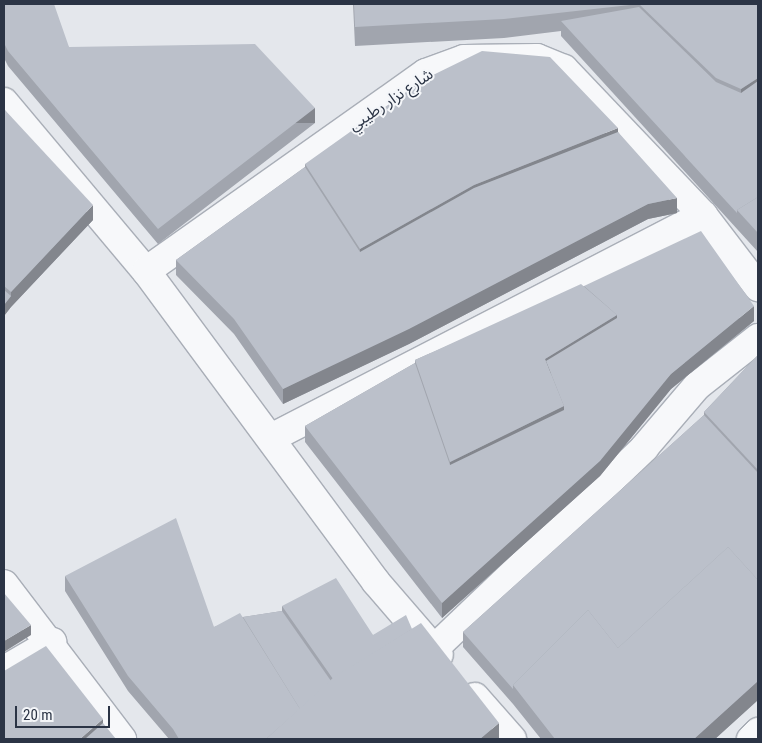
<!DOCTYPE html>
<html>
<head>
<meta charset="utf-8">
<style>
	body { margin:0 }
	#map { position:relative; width:762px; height:743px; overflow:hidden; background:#e4e7ec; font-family:"Roboto Condensed","Noto Sans Arabic",sans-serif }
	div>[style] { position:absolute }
	.roads { filter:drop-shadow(1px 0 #a9aeb7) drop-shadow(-1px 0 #a9aeb7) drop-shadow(0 1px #a9aeb7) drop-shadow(0 -1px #a9aeb7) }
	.minor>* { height:28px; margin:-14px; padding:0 14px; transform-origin:14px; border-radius:14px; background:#f7f8fa }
	.wall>* { inset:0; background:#a1a5ae }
	.shaded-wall>* { inset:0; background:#83868d; transform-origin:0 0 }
	.building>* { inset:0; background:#bbc0ca }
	span { translate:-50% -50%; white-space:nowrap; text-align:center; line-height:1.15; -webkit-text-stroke:4px #f4f6f9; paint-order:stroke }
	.street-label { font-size:16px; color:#2b3445 }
	.frame { position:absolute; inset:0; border:5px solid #2b3445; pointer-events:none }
	.scale { position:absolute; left:15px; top:706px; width:95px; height:22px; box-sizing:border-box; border:2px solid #2b3445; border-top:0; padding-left:6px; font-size:15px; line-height:18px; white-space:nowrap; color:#2b3445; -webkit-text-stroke:4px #f4f6f9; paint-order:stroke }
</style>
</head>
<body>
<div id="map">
	<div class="roads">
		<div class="minor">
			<div style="left:4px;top:102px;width:221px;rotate:50deg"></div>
			<div style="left:146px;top:271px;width:387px;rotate:53.5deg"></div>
			<div style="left:376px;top:582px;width:96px;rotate:49.2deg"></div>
			<div style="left:146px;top:271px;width:343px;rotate:-35.3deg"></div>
			<div style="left:426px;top:73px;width:40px;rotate:-20.2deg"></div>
			<div style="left:464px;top:59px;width:73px;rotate:-0.8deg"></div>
			<div style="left:537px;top:58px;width:29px;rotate:22deg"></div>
			<div style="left:564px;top:69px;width:202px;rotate:46.4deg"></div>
			<div style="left:703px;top:215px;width:91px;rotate:52.6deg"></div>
			<div style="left:273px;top:437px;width:484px;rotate:-27.3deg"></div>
			<div style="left:4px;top:584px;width:195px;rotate:52.7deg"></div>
			<div style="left:434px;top:649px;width:291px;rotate:-43.7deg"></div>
			<div style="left:644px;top:448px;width:82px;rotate:-49.5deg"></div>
			<div style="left:697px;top:386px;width:78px;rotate:-38.2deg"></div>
			<div style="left:4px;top:670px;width:56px;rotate:-30.3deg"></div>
			<div style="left:475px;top:697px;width:56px;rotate:48.6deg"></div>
			<div style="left:751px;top:739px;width:10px;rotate:-45deg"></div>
		</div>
	</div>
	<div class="wall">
		<div style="clip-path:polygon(4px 4px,69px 47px,315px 123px,158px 244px,8px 66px,4px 58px)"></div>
		<div style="clip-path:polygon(353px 4px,757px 4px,758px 9px,758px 252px,561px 36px,561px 31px,504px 38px,355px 46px)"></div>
		<div style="clip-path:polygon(4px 109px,93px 220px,11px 307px,4px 316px)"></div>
		<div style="clip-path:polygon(618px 132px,677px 213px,648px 219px,409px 344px,283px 404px,234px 334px,176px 275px,176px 260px,305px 167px,305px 164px)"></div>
		<div style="clip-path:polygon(584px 286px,754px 321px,671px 389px,600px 476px,442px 618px,305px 442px,305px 426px,415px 363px,415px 360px)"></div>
		<div style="clip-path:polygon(758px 355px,758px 700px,715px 739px,541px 739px,513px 704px,463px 647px,463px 632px,704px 415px,704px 412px)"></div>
		<div style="clip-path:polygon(65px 576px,214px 627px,243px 617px,282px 611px,282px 606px,373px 635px,412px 629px,499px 739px,169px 739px,128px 691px,65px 591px)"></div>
	</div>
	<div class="shaded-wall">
		<div style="clip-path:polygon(758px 78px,758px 96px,741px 108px,741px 89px)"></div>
		<div style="left:315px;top:108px;width:15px;height:198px;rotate:90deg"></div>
		<div style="clip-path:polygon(618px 128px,618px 147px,360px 268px,360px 249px,474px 185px)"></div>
		<div style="clip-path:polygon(677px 198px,677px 213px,648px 219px,409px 344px,283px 404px,283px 389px,648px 204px)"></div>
		<div style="clip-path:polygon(93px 205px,93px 220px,11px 307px,4px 316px,4px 305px,11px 296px,11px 292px)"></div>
		<div style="clip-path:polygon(754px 306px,754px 321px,671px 389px,600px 476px,442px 618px,442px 603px,671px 374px)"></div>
		<div style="clip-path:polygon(617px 315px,617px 333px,550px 374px,545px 359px)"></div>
		<div style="clip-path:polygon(564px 406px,564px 425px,450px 480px,450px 462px)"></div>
		<div style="clip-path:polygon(31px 625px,31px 635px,4px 652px,4px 641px)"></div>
		<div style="clip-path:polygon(758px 681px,758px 700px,715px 739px,694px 739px)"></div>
		<div style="clip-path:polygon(103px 719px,103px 734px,97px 739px,80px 739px)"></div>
		<div style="clip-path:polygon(499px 723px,499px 739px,480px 739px)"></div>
	</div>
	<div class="building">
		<div style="clip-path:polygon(4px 4px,54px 4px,69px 47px,255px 44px,315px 108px,158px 229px,8px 51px,4px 43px)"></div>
		<div style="clip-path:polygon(354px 4px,639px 4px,504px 19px,355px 27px)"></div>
		<div style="clip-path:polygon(639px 4px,757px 4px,758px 9px,758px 78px,741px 89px,716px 78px)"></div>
		<div style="clip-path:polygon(639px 7px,716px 82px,741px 93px,758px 81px,758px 197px,737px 210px,737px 213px,561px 21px)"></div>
		<div style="clip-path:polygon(482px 51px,550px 57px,618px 128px,474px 185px,360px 249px,305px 164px,423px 80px)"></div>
		<div style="clip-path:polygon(4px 109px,93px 205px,11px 292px,4px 286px)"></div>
		<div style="clip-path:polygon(618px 132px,677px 198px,648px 204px,409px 329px,283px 389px,234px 319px,176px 260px,305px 167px,360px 252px,474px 188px)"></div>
		<div style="clip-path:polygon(758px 197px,758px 233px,737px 210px)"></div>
		<div style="clip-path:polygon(701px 231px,754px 306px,671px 374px,600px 461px,442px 603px,305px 426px,415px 363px,450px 465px,564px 410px,564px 406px,546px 361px,617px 318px,617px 315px,584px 286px)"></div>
		<div style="clip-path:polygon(581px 284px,617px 315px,545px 359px,564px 406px,450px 462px,415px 360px)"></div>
		<div style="clip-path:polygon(4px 290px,11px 296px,4px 305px)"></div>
		<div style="clip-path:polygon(758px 355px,758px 470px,704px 412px)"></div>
		<div style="clip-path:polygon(704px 415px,758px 473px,758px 580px,728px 547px,618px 648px,588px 610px,513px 685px,513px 689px,463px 632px)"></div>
		<div style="clip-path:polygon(176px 518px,214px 627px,240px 613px,300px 709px,266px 739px,179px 739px,173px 729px,128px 676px,65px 576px)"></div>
		<div style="clip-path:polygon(728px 547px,758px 580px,758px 681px,694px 739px,555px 739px,513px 685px,588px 610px,618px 648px)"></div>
		<div style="clip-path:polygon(336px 578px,373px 635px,406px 615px,412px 629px,333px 679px,282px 606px)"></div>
		<div style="clip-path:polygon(4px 593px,31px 625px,4px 641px)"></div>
		<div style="clip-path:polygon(282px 611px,331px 681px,300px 709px,243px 617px)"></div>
		<div style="clip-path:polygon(421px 623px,499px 723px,480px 739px,266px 739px,334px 677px)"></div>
		<div style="clip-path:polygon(46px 646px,103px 719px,80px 739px,4px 739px,4px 671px)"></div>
		<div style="clip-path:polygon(103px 723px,116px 739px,85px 739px)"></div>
	</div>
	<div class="street-label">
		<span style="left:391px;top:100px;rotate:-34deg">شارع نزار رطيبي</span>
	</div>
	<div class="frame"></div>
	<div class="scale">20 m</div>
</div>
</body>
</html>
